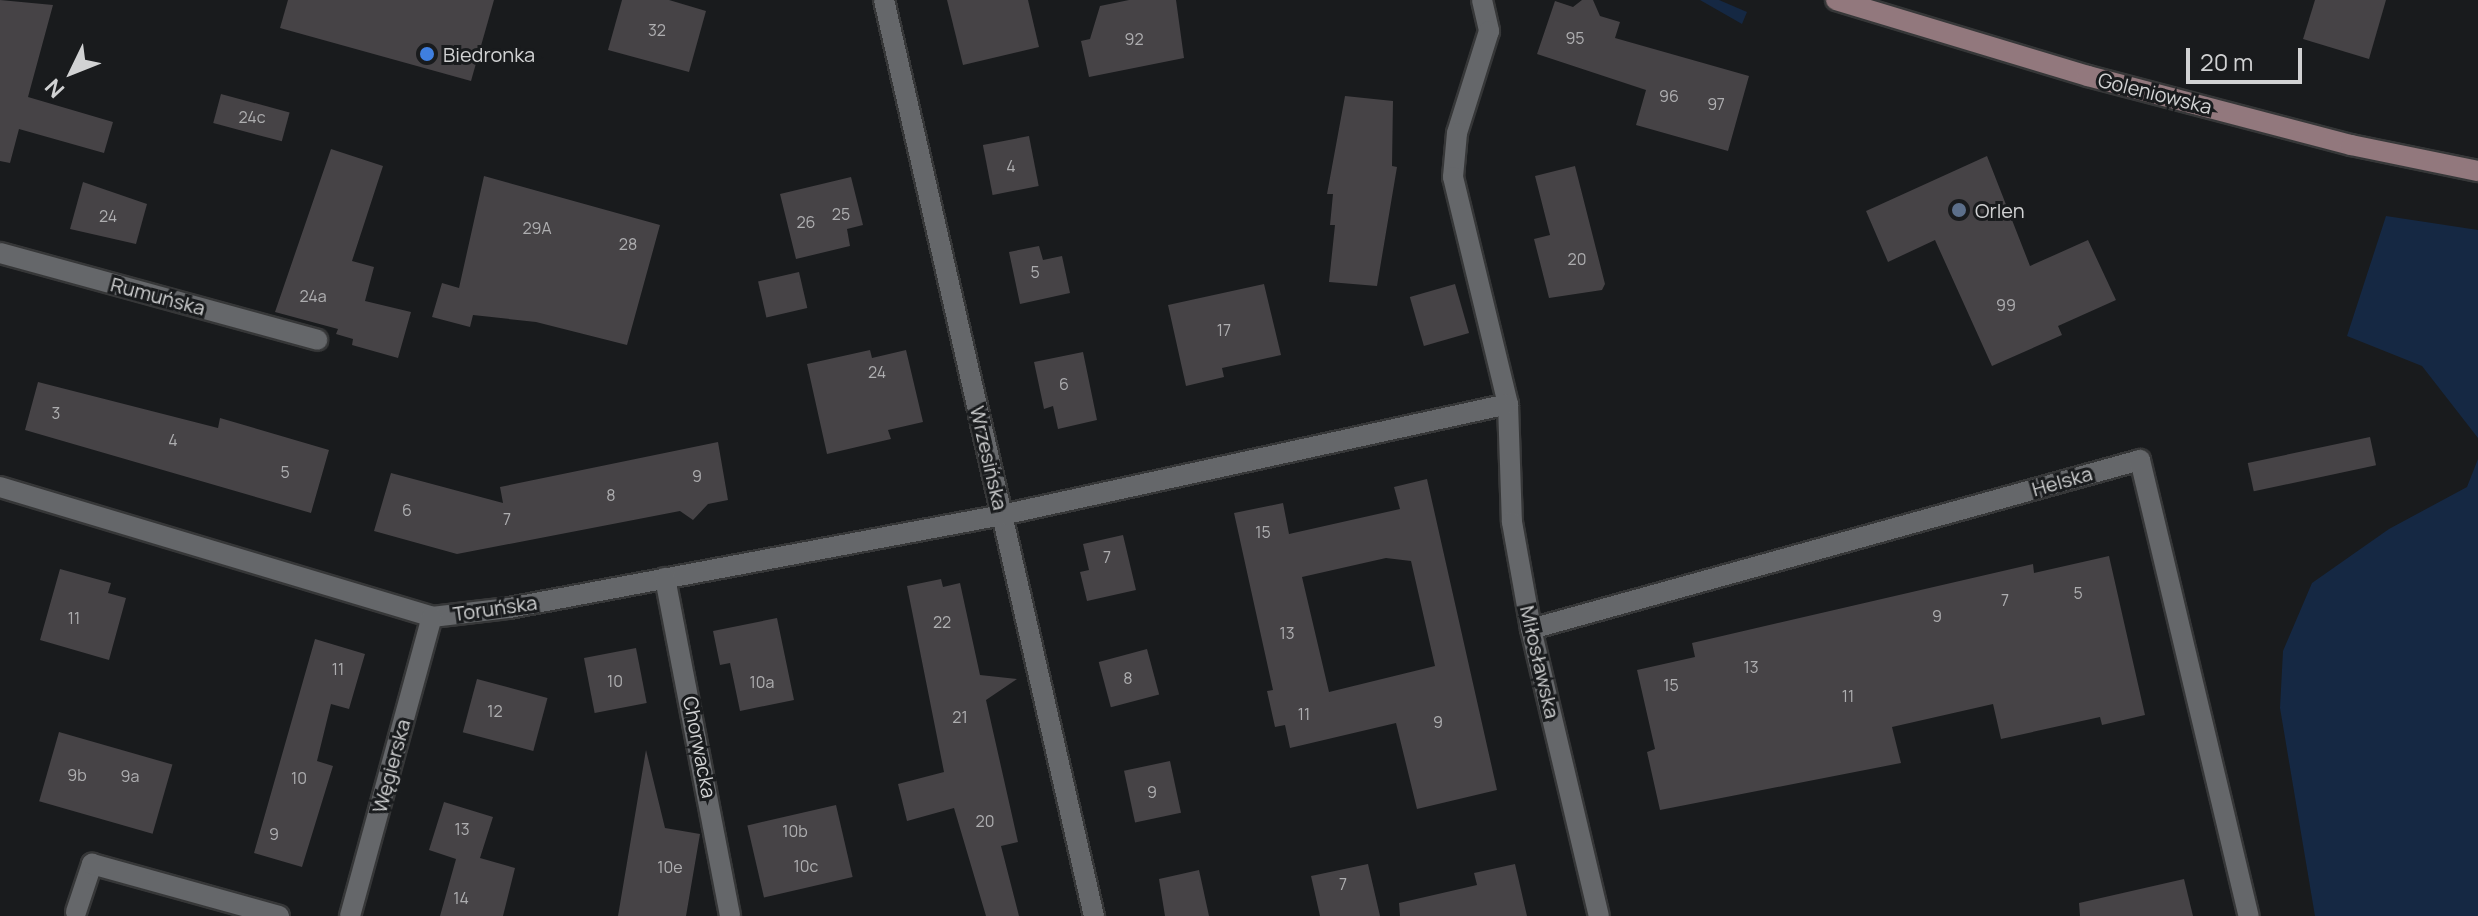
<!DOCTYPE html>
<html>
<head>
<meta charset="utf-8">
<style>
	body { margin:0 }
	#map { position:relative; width:2478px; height:916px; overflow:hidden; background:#191b1d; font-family:Manrope,sans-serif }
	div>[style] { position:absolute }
	.green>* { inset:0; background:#152843 }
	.building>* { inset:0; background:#464346; transform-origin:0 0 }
	.roads { filter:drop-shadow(2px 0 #363738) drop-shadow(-2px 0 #363738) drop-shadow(0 2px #363738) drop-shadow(0 -2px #363738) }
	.street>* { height:20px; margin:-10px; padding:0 10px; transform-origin:10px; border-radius:10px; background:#65676a }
	.secondary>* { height:20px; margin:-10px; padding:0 10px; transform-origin:10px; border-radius:10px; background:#92787d }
	.dots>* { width:22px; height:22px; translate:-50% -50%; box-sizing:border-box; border:4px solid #191b1d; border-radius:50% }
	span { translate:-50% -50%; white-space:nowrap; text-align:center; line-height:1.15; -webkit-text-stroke:6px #191b1d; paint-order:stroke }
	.number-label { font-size:16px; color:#aeaeb0 }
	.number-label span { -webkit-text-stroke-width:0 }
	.poi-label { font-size:20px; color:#d1d2d3 }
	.left { translate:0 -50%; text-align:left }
	.street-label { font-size:20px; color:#d1d2d3 }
	.north { position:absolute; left:32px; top:32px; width:80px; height:80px; -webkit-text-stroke:6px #191b1d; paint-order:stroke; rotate:227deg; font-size:22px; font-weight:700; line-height:32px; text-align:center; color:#d1d2d3 }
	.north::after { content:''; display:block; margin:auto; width:28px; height:36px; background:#d1d2d3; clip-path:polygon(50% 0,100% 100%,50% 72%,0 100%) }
	.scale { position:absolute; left:2186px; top:48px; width:116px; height:36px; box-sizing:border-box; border:4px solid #d1d2d3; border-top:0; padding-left:10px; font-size:24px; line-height:28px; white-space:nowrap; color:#d1d2d3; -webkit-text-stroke:6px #191b1d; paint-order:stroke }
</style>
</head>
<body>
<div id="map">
	<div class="green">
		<div style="clip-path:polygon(1700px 0,1719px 0,1747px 12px,1742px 24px)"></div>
		<div style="clip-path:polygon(2386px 216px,2478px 230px,2478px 438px,2422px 366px,2347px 336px)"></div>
		<div style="clip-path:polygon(2478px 459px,2478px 916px,2315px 916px,2280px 708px,2283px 651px,2312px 583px,2389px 529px,2467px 487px)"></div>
	</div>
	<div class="building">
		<div style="clip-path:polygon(0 0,53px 5px,28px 97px,113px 122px,104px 153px,19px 129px,10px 163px,0 161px)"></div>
		<div style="clip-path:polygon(288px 0,494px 0,471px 81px,280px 28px)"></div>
		<div style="clip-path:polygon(622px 0,669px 0,706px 11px,689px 72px,608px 50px)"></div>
		<div style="clip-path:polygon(947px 0,1028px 0,1039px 47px,963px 65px)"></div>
		<div style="clip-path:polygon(1129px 0,1176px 0,1184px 58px,1089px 77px,1081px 41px,1090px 39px,1100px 6px)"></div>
		<div style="clip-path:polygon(1582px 0,1593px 0,1600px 16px,1620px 22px,1615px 38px,1749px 76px,1728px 151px,1636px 125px,1646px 90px,1537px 54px,1555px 1px,1573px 7px)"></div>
		<div style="clip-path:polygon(2315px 0,2386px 0,2369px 59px,2303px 39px)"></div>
		<div style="left:221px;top:94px;width:71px;height:30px;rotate:15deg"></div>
		<div style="clip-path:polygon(1345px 96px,1393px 101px,1392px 166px,1397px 167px,1377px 286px,1329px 282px,1335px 225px,1330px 225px,1333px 194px,1327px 194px)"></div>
		<div style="left:1029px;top:136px;width:51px;height:47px;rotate:79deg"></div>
		<div style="clip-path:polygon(331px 149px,383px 166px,352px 261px,374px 267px,365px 301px,411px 312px,398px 358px,352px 345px,353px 339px,336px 334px,338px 329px,275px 312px)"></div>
		<div style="clip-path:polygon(1987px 156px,2030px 266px,2088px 240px,2116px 300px,2058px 326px,2062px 335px,1992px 366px,1935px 240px,1888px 262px,1866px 211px)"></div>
		<div style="clip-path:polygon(1575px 166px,1605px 284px,1602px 290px,1549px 298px,1534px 239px,1550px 235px,1535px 176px)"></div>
		<div style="clip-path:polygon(484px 176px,660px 225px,627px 345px,536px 322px,473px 315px,470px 327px,432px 317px,442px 283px,459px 288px)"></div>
		<div style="clip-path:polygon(851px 177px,863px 225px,847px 229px,850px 246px,796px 259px,780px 194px)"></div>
		<div style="clip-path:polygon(83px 182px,147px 204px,136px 244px,70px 229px)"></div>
		<div style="clip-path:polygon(1039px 246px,1043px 260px,1062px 256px,1070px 293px,1020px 304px,1009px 252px)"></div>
		<div style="left:799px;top:272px;width:37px;height:42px;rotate:77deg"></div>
		<div style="clip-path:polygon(1264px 284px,1281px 355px,1222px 368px,1224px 377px,1186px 386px,1168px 305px)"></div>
		<div style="left:1455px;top:284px;width:51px;height:47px;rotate:74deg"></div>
		<div style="clip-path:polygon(870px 350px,872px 358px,906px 350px,923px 422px,888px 430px,891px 439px,827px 454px,807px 364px)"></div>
		<div style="clip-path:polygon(1083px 352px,1097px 420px,1058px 429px,1053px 406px,1044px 409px,1034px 362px)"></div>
		<div style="clip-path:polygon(38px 382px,218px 428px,220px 418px,329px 450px,311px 513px,25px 430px)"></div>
		<div style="left:2370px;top:437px;width:29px;height:125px;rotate:78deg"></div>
		<div style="clip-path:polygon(718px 442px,728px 500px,708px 504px,693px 520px,680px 511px,457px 554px,374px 531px,391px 473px,503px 503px,500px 487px)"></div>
		<div style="clip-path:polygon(evenodd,1427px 479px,1497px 790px,1417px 809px,1396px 723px,1290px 748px,1285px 725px,1275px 727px,1267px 691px,1273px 690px,1234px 513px,1283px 503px,1289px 534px,1400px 509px,1394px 487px,1427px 479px,1386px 558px,1411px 561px,1435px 666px,1329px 692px,1302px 577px,1386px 558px)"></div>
		<div style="clip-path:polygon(1123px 535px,1136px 590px,1087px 601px,1080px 572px,1089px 570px,1083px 544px)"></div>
		<div style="clip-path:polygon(2109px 556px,2145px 715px,2102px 725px,2100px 717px,2001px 739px,1993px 704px,1892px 727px,1901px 763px,1660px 810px,1647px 752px,1655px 749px,1637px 670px,1695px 657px,1692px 643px,2033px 564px,2034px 573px)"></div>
		<div style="clip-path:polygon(60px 569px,111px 583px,108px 593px,126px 598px,109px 660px,40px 640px)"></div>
		<div style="clip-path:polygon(941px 579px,943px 587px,960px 583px,980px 675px,1017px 679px,986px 700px,1018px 842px,1001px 846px,1019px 916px,986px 916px,954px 808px,907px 821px,898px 784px,944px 772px,907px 586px)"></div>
		<div style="clip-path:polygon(777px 618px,794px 700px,740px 711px,730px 663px,720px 665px,713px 631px)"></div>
		<div style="clip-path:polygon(315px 639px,365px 654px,349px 709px,331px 704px,317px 761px,333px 766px,302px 867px,254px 853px)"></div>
		<div style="left:636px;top:648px;width:56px;height:53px;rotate:79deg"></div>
		<div style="left:1147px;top:649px;width:47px;height:50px;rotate:75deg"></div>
		<div style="left:477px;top:679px;width:73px;height:55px;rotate:15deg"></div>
		<div style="left:59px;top:732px;width:118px;height:72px;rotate:16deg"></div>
		<div style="clip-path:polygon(646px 750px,665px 828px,700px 834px,686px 916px,618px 916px)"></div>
		<div style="left:1170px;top:761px;width:53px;height:47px;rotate:78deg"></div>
		<div style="clip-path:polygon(444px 802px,493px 817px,480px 858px,515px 868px,503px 916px,440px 916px,456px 859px,429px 850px)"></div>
		<div style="left:836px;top:805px;width:74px;height:91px;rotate:77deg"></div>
		<div style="clip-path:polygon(1368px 864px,1380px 916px,1320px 916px,1311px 876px)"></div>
		<div style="clip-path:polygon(1515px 864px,1527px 916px,1400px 916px,1399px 903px,1477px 885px,1474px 873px)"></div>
		<div style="clip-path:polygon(1199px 870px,1209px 916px,1165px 916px,1159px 879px)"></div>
		<div style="clip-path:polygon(2184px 879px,2193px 916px,2080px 916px,2079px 903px)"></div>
	</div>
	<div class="roads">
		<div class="street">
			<div style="left:884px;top:0;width:940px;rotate:77.09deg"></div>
			<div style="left:1482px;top:0;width:32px;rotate:77deg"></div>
			<div style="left:1489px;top:31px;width:107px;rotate:107.4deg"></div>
			<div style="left:1457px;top:133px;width:44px;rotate:95.2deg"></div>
			<div style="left:1453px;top:177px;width:234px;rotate:76.4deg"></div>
			<div style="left:1508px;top:404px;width:118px;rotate:88.1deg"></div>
			<div style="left:1512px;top:522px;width:109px;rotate:79.9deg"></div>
			<div style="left:1531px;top:629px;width:295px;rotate:76.7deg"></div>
			<div style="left:0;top:253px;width:329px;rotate:15.3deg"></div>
			<div style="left:0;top:487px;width:451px;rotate:16.7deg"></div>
			<div style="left:432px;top:617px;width:78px;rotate:-6.7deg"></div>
			<div style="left:509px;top:608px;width:502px;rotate:-10.68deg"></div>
			<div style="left:1002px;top:515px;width:518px;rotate:-12.37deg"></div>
			<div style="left:665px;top:578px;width:344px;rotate:79.1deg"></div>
			<div style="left:1531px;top:629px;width:632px;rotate:-15.51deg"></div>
			<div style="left:2140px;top:460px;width:469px;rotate:76.6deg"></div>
			<div style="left:76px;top:912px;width:51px;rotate:-71.6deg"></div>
			<div style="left:92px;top:864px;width:194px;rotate:15.5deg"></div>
			<div style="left:350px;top:916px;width:310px;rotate:-74.7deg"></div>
		</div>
		<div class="secondary">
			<div style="left:1836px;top:0;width:263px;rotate:16.8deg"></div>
			<div style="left:2088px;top:76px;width:272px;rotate:14.7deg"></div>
			<div style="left:2351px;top:145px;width:130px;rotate:11.6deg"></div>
		</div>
	</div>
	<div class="dots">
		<div style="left:427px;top:54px;background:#3f7fe0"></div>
		<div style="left:1959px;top:210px;background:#5c6f8a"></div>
	</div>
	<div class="number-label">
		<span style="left:657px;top:30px">32</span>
		<span style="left:1575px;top:38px">95</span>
		<span style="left:1134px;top:39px">92</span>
		<span style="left:1669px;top:96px">96</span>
		<span style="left:1716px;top:104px">97</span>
		<span style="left:252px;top:117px">24c</span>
		<span style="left:1011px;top:166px">4</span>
		<span style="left:841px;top:214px">25</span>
		<span style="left:108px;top:216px">24</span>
		<span style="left:806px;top:222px">26</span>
		<span style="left:537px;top:228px">29A</span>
		<span style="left:628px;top:244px">28</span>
		<span style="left:1577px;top:259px">20</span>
		<span style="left:1035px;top:272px">5</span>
		<span style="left:313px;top:296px">24a</span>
		<span style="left:2006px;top:305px">99</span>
		<span style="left:1224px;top:330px">17</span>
		<span style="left:877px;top:372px">24</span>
		<span style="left:1064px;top:384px">6</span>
		<span style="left:56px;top:413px">3</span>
		<span style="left:173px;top:440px">4</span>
		<span style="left:285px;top:472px">5</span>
		<span style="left:697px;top:476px">9</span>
		<span style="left:611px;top:495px">8</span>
		<span style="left:407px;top:510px">6</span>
		<span style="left:507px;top:519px">7</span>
		<span style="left:1263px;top:532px">15</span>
		<span style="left:1107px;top:557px">7</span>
		<span style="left:2078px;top:593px">5</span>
		<span style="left:2005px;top:600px">7</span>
		<span style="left:1937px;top:616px">9</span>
		<span style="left:74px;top:618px">11</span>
		<span style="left:942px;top:622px">22</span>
		<span style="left:1287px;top:633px">13</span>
		<span style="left:1751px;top:667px">13</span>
		<span style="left:338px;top:669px">11</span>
		<span style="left:1128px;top:678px">8</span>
		<span style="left:615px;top:681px">10</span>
		<span style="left:762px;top:682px">10a</span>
		<span style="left:1671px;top:685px">15</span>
		<span style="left:1848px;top:696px">11</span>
		<span style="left:495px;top:711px">12</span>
		<span style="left:1304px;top:714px">11</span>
		<span style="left:960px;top:717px">21</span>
		<span style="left:1438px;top:722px">9</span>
		<span style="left:77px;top:775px">9b</span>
		<span style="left:130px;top:776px">9a</span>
		<span style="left:299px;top:778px">10</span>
		<span style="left:1152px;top:792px">9</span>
		<span style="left:985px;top:821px">20</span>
		<span style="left:462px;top:829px">13</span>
		<span style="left:795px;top:831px">10b</span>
		<span style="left:274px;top:834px">9</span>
		<span style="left:806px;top:866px">10c</span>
		<span style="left:670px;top:867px">10e</span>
		<span style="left:1343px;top:884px">7</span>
		<span style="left:461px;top:898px">14</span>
	</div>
	<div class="poi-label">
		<span class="left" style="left:443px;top:54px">Biedronka</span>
		<span class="left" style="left:1975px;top:210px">Orlen</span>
	</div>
	<div class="street-label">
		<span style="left:2155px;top:93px;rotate:14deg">Goleniowska</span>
		<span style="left:158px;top:296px;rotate:15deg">Rumuńska</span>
		<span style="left:989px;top:458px;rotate:77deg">Wrzesińska</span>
		<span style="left:2062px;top:481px;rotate:-16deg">Helska</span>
		<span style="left:495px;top:608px;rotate:-8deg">Toruńska</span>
		<span style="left:1540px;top:662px;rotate:77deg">Miłosławska</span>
		<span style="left:700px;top:747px;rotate:79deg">Chorwacka</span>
		<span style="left:391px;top:766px;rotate:-75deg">Węgierska</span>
	</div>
	<div class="north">N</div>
	<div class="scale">20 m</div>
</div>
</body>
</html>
